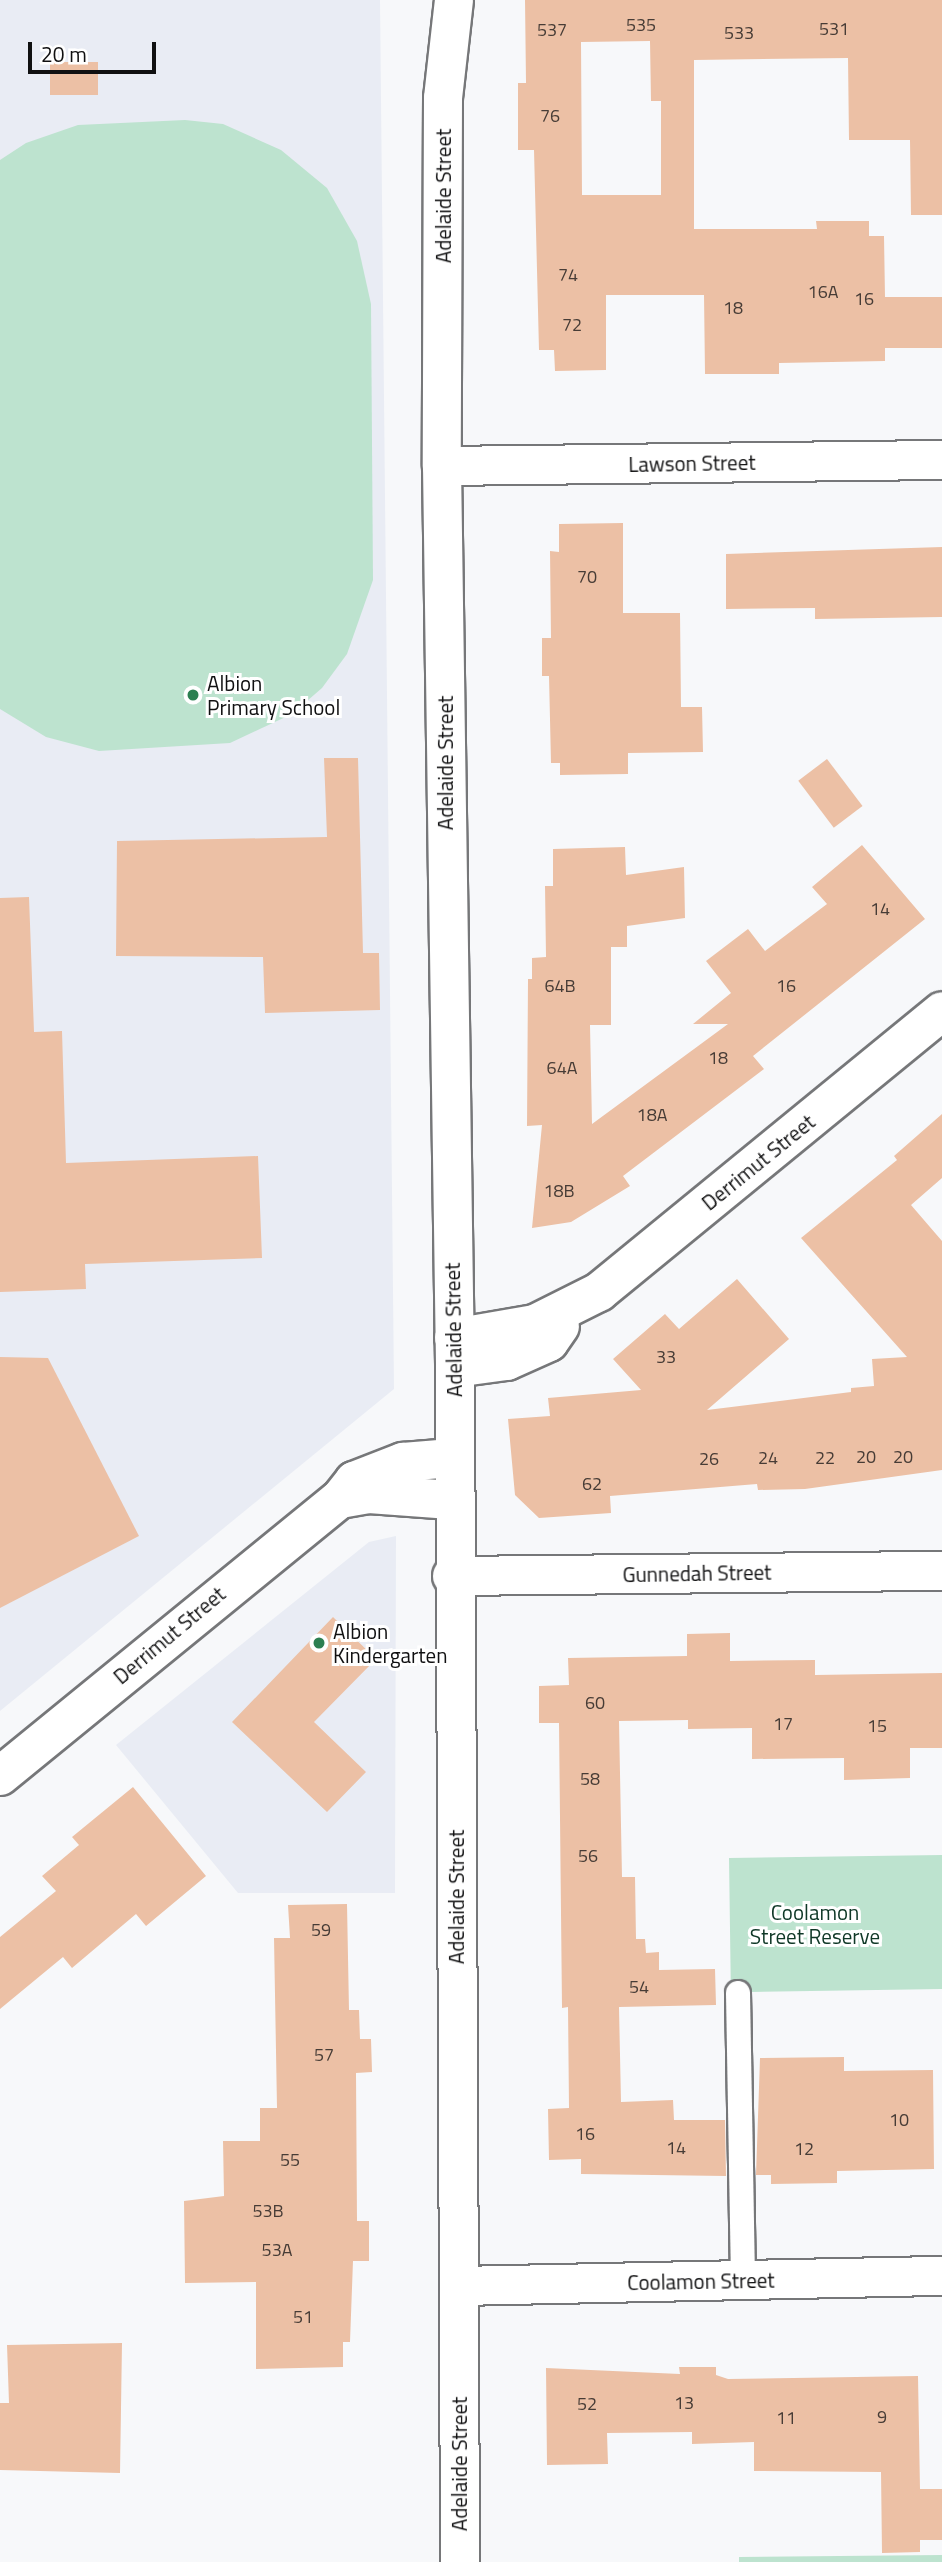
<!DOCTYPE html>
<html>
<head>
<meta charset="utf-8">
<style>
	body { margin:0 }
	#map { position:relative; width:942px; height:2562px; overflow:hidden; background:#f7f8fa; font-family:"Titillium Web",sans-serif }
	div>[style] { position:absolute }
	.built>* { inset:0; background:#e9ecf4 }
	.green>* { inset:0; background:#bde3cf }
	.building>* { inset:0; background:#ecc0a5; transform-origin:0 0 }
	.roads { filter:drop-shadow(2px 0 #767779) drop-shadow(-2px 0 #767779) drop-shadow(0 2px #767779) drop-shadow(0 -2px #767779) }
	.service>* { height:24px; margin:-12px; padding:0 12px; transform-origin:12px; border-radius:12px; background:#fff }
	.minor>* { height:38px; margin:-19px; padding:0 19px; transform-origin:19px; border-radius:19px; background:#fff }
	.tertiary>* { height:38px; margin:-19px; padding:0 19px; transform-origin:19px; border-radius:19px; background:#fff }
	.dots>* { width:19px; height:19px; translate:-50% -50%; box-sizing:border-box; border:4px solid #fff; border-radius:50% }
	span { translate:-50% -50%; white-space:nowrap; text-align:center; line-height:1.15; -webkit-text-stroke:6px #fff; paint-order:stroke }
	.number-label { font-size:18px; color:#473c36 }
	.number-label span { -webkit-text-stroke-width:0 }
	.street-label { font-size:21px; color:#101011 }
	.poi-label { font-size:21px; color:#101011 }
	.left { translate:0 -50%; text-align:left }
	.park-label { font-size:21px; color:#0f3827 }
	.scale { position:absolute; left:28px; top:42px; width:128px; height:32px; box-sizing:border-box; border:4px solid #101011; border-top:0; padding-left:9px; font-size:21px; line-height:24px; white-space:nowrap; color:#101011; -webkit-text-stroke:5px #fff; paint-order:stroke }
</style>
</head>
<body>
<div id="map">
	<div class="built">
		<div style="clip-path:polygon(0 0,380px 0,394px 1389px,0 1711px)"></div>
		<div style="clip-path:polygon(396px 1536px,395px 1893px,238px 1893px,116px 1745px,369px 1542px)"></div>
	</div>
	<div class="green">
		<div style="clip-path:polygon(185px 120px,223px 124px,281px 150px,327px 188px,357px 241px,371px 304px,373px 580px,347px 654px,322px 688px,292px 714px,230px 743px,99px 751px,46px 737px,0 709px,0 160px,26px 143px,78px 125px)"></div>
		<div style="clip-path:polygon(942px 1855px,942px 1989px,751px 1992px,754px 2216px,734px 2216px,729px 1858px)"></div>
		<div style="clip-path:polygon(942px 2555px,942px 2562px,739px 2562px,739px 2557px)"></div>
	</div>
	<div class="building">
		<div style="clip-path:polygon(evenodd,525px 0,942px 0,942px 215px,911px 215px,910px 140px,849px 140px,848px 58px,694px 60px,694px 229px,817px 229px,816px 221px,869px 221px,869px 236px,884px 236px,885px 297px,942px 297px,942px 348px,885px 348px,885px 361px,779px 363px,779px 374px,705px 374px,704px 295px,606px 295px,606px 370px,555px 371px,554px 350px,539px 350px,534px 150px,518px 150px,518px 83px,526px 83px,525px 0,650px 41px,651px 101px,661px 101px,661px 195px,582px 195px,581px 42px,650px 41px)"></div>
		<div style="left:98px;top:62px;width:33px;height:48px;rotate:90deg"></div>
		<div style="clip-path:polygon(623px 523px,623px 613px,680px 613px,681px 707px,702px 707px,703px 752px,628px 753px,628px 774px,560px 775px,560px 763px,551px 763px,549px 676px,542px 676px,542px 638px,551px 638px,550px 551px,559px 552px,559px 524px)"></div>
		<div style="clip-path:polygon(942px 547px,942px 617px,815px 619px,815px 608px,726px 609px,726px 554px)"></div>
		<div style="clip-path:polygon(324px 758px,358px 758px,363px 953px,379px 953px,380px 1010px,265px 1013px,263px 957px,116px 956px,117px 841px,327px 837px)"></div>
		<div style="left:827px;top:759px;width:59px;height:36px;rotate:53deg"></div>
		<div style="clip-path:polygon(862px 845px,925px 919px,753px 1056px,764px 1069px,623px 1176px,630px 1186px,571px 1222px,532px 1228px,542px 1125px,527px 1126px,528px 979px,532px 979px,532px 958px,546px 957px,545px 886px,553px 886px,553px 849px,625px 847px,626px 875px,684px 867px,685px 918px,627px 926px,627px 947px,611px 947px,611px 1025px,590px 1025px,592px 1124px,728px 1024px,693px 1024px,731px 993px,706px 961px,748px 929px,765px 951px,827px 904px,812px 887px)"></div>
		<div style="clip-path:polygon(29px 897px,34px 1032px,62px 1031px,66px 1163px,258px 1156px,262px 1258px,85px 1264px,86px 1289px,0 1292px,0 898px)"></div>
		<div style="clip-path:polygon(942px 1114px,942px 1178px,911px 1205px,942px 1241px,942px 1470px,805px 1489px,758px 1490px,757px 1484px,610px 1496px,611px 1513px,539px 1518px,515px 1495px,508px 1419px,550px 1416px,548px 1398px,641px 1390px,613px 1359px,665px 1314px,679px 1329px,737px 1279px,789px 1339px,707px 1410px,851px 1392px,851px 1388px,874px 1386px,872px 1359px,907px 1357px,801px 1238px,897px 1160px,894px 1156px)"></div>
		<div style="clip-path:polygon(0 1357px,48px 1358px,139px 1536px,0 1608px)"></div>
		<div style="clip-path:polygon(333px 1617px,376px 1659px,314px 1722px,366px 1772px,327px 1812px,232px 1722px)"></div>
		<div style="clip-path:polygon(730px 1633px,730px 1661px,815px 1660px,815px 1675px,942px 1673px,942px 1748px,910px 1748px,910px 1778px,844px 1780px,844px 1758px,752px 1759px,752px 1728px,688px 1729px,688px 1720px,619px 1721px,622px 1877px,635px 1877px,636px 1939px,645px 1939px,646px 1953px,659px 1952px,659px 1970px,715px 1969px,716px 2005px,619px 2007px,621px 2102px,673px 2100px,674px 2120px,725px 2120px,726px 2176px,581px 2174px,581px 2159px,549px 2160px,548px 2109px,569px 2108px,568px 2007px,562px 2008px,559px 1723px,539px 1723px,539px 1686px,569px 1685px,568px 1658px,687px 1656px,687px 1634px)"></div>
		<div style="clip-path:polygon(133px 1787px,206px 1876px,146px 1926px,136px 1914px,72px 1968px,63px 1957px,0 2009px,0 1937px,56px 1891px,42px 1876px,79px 1845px,72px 1837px)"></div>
		<div style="clip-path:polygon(347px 1904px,349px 2010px,359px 2010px,360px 2039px,371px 2039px,372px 2072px,356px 2073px,357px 2221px,369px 2221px,369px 2261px,353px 2261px,350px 2342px,343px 2342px,343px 2367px,256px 2369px,256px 2282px,185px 2283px,184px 2201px,224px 2196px,223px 2141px,260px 2141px,260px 2108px,277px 2108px,274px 1938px,290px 1938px,288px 1905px)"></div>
		<div style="clip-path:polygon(844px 2057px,844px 2071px,933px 2070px,934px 2169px,837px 2171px,837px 2183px,771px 2184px,771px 2175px,756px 2175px,760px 2058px)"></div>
		<div style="clip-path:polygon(122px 2343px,120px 2473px,0 2470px,0 2403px,9px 2403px,7px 2345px)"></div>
		<div style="clip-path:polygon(679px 2367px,716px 2367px,716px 2375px,728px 2379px,918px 2376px,920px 2489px,942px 2489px,942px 2540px,920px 2540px,920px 2552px,882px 2553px,881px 2472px,754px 2471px,754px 2442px,692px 2444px,692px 2432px,607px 2433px,608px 2464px,547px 2465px,546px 2368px,680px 2374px)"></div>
	</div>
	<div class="roads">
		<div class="service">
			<div style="left:738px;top:1993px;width:288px;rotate:89deg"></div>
		</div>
		<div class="minor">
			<div style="left:442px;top:466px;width:500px;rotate:-0.69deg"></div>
			<div style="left:454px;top:1338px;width:82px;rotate:-9.8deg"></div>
			<div style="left:535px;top:1324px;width:72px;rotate:-26.6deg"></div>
			<div style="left:599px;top:1292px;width:443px;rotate:-39.3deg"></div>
			<div style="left:455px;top:1368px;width:52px;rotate:-7.7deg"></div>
			<div style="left:507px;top:1361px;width:46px;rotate:-24.3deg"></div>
			<div style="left:549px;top:1342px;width:19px;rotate:-55deg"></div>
			<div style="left:340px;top:1499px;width:29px;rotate:-10deg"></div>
			<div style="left:369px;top:1494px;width:82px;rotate:4.2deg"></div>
			<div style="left:452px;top:1576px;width:490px;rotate:-0.6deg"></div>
			<div style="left:0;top:1776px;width:439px;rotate:-39.2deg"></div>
			<div style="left:340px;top:1499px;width:23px;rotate:-52deg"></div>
			<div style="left:354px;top:1481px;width:53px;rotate:-21.2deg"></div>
			<div style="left:403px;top:1462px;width:49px;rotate:-4.7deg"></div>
			<div style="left:459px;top:2286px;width:483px;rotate:-1.2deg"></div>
		</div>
		<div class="tertiary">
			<div style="left:454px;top:0;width:99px;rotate:96.4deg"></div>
			<div style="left:443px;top:98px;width:368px;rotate:90.2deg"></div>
			<div style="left:442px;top:466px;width:902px;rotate:89.17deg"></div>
			<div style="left:455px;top:1368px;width:1194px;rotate:89.76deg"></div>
		</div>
	</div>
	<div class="dots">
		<div style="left:193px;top:695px;background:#2c7f51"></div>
		<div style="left:319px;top:1643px;background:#2c7f51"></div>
	</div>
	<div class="number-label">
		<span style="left:641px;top:25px">535</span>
		<span style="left:834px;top:29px">531</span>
		<span style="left:552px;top:30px">537</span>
		<span style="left:739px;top:33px">533</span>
		<span style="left:550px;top:116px">76</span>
		<span style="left:568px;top:275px">74</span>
		<span style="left:823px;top:292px">16A</span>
		<span style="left:864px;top:299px">16</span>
		<span style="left:733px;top:308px">18</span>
		<span style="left:572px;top:325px">72</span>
		<span style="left:587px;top:577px">70</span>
		<span style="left:880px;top:909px">14</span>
		<span style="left:560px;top:986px">64B</span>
		<span style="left:786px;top:986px">16</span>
		<span style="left:718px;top:1058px">18</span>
		<span style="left:562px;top:1068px">64A</span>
		<span style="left:652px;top:1115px">18A</span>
		<span style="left:559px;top:1191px">18B</span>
		<span style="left:666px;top:1357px">33</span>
		<span style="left:866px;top:1457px">20</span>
		<span style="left:903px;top:1457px">20</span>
		<span style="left:768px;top:1458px">24</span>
		<span style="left:825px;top:1458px">22</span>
		<span style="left:709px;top:1459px">26</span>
		<span style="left:592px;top:1484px">62</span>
		<span style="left:595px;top:1703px">60</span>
		<span style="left:783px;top:1724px">17</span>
		<span style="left:877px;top:1726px">15</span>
		<span style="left:590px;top:1779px">58</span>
		<span style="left:588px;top:1856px">56</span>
		<span style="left:321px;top:1930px">59</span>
		<span style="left:639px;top:1987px">54</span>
		<span style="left:324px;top:2055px">57</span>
		<span style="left:899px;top:2120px">10</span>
		<span style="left:585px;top:2134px">16</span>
		<span style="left:676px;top:2148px">14</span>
		<span style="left:804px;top:2149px">12</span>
		<span style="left:290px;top:2160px">55</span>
		<span style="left:268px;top:2211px">53B</span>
		<span style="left:277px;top:2250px">53A</span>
		<span style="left:303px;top:2317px">51</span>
		<span style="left:684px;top:2403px">13</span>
		<span style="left:587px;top:2404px">52</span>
		<span style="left:882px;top:2417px">9</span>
		<span style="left:786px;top:2418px">11</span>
	</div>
	<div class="street-label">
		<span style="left:443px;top:196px;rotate:-90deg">Adelaide Street</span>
		<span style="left:692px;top:463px;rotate:-1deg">Lawson Street</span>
		<span style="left:445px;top:763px;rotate:-90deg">Adelaide Street</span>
		<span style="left:758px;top:1162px;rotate:-39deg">Derrimut Street</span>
		<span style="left:453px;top:1330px;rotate:-91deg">Adelaide Street</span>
		<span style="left:697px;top:1573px;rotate:-1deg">Gunnedah Street</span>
		<span style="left:169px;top:1635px;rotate:-40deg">Derrimut Street</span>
		<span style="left:456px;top:1897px;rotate:-90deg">Adelaide Street</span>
		<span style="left:701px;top:2281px;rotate:-1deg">Coolamon Street</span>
		<span style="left:459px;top:2464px;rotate:-90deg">Adelaide Street</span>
	</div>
	<div class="poi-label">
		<span class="left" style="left:207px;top:695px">Albion<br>Primary School</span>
		<span class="left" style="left:333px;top:1643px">Albion<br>Kindergarten</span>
	</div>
	<div class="park-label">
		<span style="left:815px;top:1924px">Coolamon<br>Street Reserve</span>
	</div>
	<div class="scale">20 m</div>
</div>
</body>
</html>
